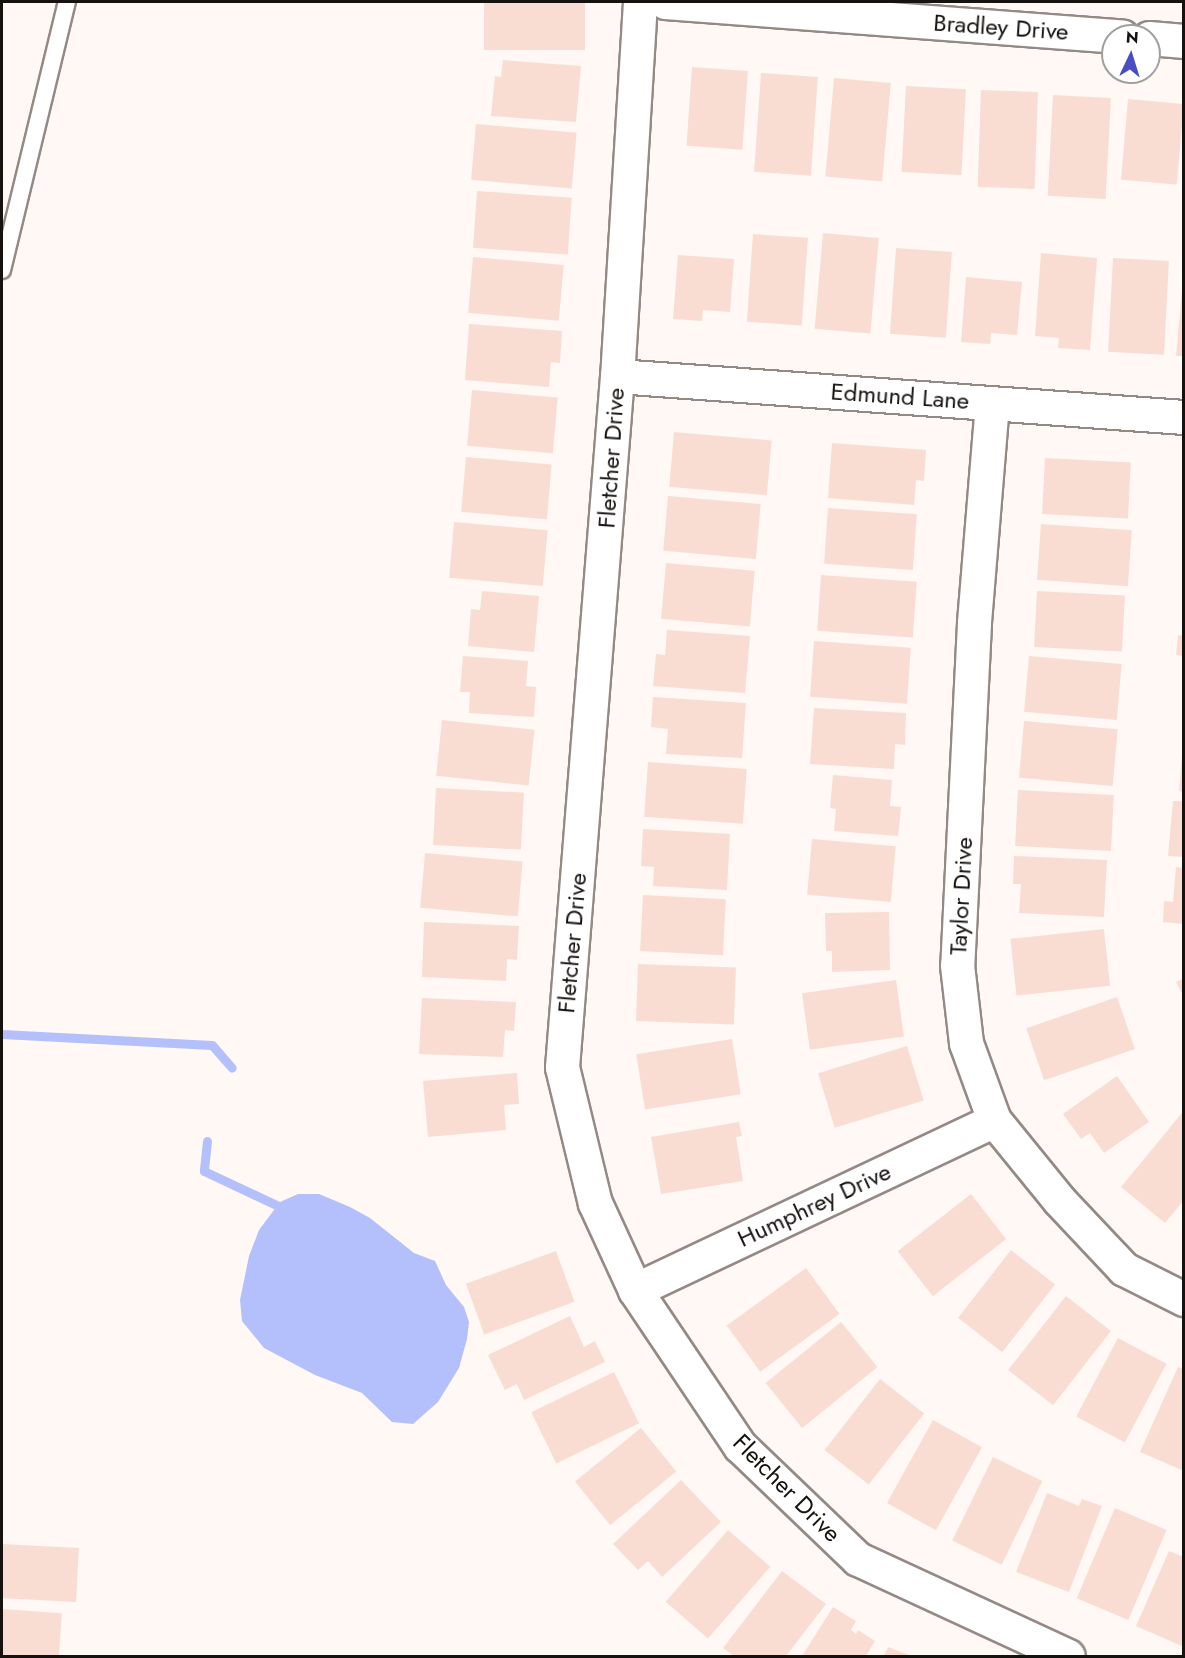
<!DOCTYPE html>
<html>
<head>
<meta charset="utf-8">
<style>
	body { margin:0 }
	#map { position:relative; width:1185px; height:1658px; overflow:hidden; background:#fff8f4; font-family:Jost,sans-serif }
	div>[style] { position:absolute }
	.water>* { inset:0; background:#b4c0fc }
	.stream>* { height:9px; margin:-4.5px; padding:0 4.5px; transform-origin:4.5px; border-radius:4.5px; background:#b4c0fc }
	.building>* { inset:0; background:#f9ddd2; transform-origin:0 0 }
	.roads { filter:drop-shadow(2px 0 #958985) drop-shadow(-2px 0 #958985) drop-shadow(0 2px #958985) drop-shadow(0 -2px #958985) }
	.service>* { height:16px; margin:-8px; padding:0 8px; transform-origin:8px; border-radius:8px; background:#fff }
	.minor>* { height:33px; margin:-16.5px; padding:0 16.5px; transform-origin:16.5px; border-radius:16.5px; background:#fff }
	span { translate:-50% -50%; white-space:nowrap; text-align:center; line-height:1.15; -webkit-text-stroke:5px #fff; paint-order:stroke }
	.street-label { font-size:24px; color:#161210 }
	.frame { position:absolute; inset:0; border:3px solid #161210; pointer-events:none }
	.north { position:absolute; left:1101px; top:24px; width:60px; height:60px; box-sizing:border-box; background:#fff; border:2px solid #a2a09f; border-radius:50%; rotate:4deg; font-size:16px; font-weight:700; line-height:24px; text-align:center; color:#161210 }
	.north::after { content:''; display:block; margin:auto; width:21px; height:27px; background:#484dc3; clip-path:polygon(50% 0,100% 100%,50% 72%,0 100%) }
</style>
</head>
<body>
<div id="map">
	<div class="water">
		<div style="clip-path:polygon(298px 1194px,319px 1194px,350px 1207px,370px 1218px,414px 1253px,435px 1261px,446px 1285px,464px 1307px,469px 1322px,467px 1339px,459px 1368px,438px 1402px,413px 1424px,392px 1422px,362px 1393px,315px 1375px,264px 1348px,242px 1321px,240px 1300px,249px 1256px,259px 1230px,280px 1202px)"></div>
	</div>
	<div class="stream">
		<div style="left:2px;top:1034px;width:210px;rotate:3deg"></div>
		<div style="left:212px;top:1045px;width:30px;rotate:49deg"></div>
		<div style="left:207px;top:1141px;width:30px;rotate:96deg"></div>
		<div style="left:204px;top:1171px;width:92px;rotate:25.2deg"></div>
	</div>
	<div class="building">
		<div style="left:484px;top:2px;width:101px;height:48px"></div>
		<div style="clip-path:polygon(503px 60px,581px 66px,576px 122px,491px 116px,495px 76px,501px 77px)"></div>
		<div style="left:692px;top:67px;width:56px;height:79px;rotate:4deg"></div>
		<div style="left:761px;top:73px;width:57px;height:99px;rotate:4deg"></div>
		<div style="left:834px;top:78px;width:57px;height:99px;rotate:5deg"></div>
		<div style="left:906px;top:86px;width:60px;height:86px;rotate:3deg"></div>
		<div style="left:981px;top:90px;width:57px;height:97px;rotate:2deg"></div>
		<div style="left:1053px;top:95px;width:58px;height:101px;rotate:3deg"></div>
		<div style="left:1128px;top:99px;width:56px;height:81px;rotate:5deg"></div>
		<div style="left:476px;top:124px;width:101px;height:56px;rotate:5deg"></div>
		<div style="left:477px;top:191px;width:95px;height:57px;rotate:4deg"></div>
		<div style="left:823px;top:233px;width:56px;height:96px;rotate:5deg"></div>
		<div style="left:753px;top:234px;width:55px;height:88px;rotate:4deg"></div>
		<div style="left:896px;top:248px;width:56px;height:86px;rotate:4deg"></div>
		<div style="clip-path:polygon(1041px 253px,1097px 258px,1090px 350px,1058px 348px,1059px 338px,1035px 336px)"></div>
		<div style="clip-path:polygon(678px 255px,734px 259px,730px 312px,703px 310px,702px 321px,673px 319px)"></div>
		<div style="left:473px;top:257px;width:91px;height:56px;rotate:5deg"></div>
		<div style="left:1113px;top:258px;width:56px;height:94px;rotate:3deg"></div>
		<div style="clip-path:polygon(966px 277px,1022px 282px,1017px 335px,991px 333px,990px 344px,961px 342px)"></div>
		<div style="clip-path:polygon(1182px 291px,1184px 291px,1184px 356px,1176px 356px)"></div>
		<div style="clip-path:polygon(469px 324px,562px 331px,560px 363px,551px 362px,549px 387px,465px 380px)"></div>
		<div style="left:472px;top:390px;width:86px;height:56px;rotate:5deg"></div>
		<div style="left:674px;top:432px;width:98px;height:55px;rotate:5deg"></div>
		<div style="clip-path:polygon(832px 443px,926px 450px,924px 481px,916px 480px,914px 505px,828px 498px)"></div>
		<div style="left:466px;top:457px;width:86px;height:55px;rotate:5deg"></div>
		<div style="left:1045px;top:458px;width:86px;height:56px;rotate:3deg"></div>
		<div style="left:668px;top:496px;width:93px;height:55px;rotate:5deg"></div>
		<div style="left:828px;top:508px;width:89px;height:56px;rotate:4deg"></div>
		<div style="left:454px;top:522px;width:94px;height:56px;rotate:5deg"></div>
		<div style="left:1041px;top:524px;width:91px;height:56px;rotate:4deg"></div>
		<div style="left:666px;top:563px;width:89px;height:56px;rotate:5deg"></div>
		<div style="left:821px;top:575px;width:96px;height:56px;rotate:4deg"></div>
		<div style="clip-path:polygon(482px 591px,539px 596px,534px 652px,468px 646px,471px 609px,480px 610px)"></div>
		<div style="left:1037px;top:591px;width:88px;height:56px;rotate:3deg"></div>
		<div style="clip-path:polygon(667px 630px,750px 636px,745px 693px,653px 686px,656px 654px,665px 655px)"></div>
		<div style="clip-path:polygon(1178px 635px,1184px 636px,1184px 656px,1176px 655px)"></div>
		<div style="left:814px;top:641px;width:97px;height:56px;rotate:4deg"></div>
		<div style="clip-path:polygon(463px 656px,528px 661px,526px 686px,536px 687px,534px 717px,469px 713px,470px 692px,460px 692px)"></div>
		<div style="left:1029px;top:656px;width:93px;height:56px;rotate:5deg"></div>
		<div style="clip-path:polygon(653px 697px,746px 703px,742px 758px,666px 754px,668px 729px,651px 727px)"></div>
		<div style="clip-path:polygon(814px 708px,906px 713px,905px 745px,895px 744px,894px 769px,810px 764px)"></div>
		<div style="left:442px;top:720px;width:93px;height:56px;rotate:6deg"></div>
		<div style="left:1024px;top:721px;width:94px;height:57px;rotate:5deg"></div>
		<div style="clip-path:polygon(1182px 755px,1184px 756px,1184px 792px,1179px 791px)"></div>
		<div style="left:648px;top:762px;width:99px;height:55px;rotate:4deg"></div>
		<div style="clip-path:polygon(833px 775px,892px 780px,890px 806px,901px 807px,898px 836px,834px 831px,836px 809px,830px 808px)"></div>
		<div style="left:436px;top:788px;width:88px;height:57px;rotate:3deg"></div>
		<div style="left:1018px;top:790px;width:96px;height:56px;rotate:3deg"></div>
		<div style="clip-path:polygon(1173px 801px,1184px 801px,1184px 857px,1168px 856px)"></div>
		<div style="clip-path:polygon(643px 829px,730px 834px,727px 890px,653px 886px,654px 867px,641px 866px)"></div>
		<div style="left:812px;top:839px;width:84px;height:56px;rotate:5deg"></div>
		<div style="left:425px;top:853px;width:98px;height:55px;rotate:5deg"></div>
		<div style="clip-path:polygon(1014px 856px,1107px 860px,1104px 917px,1019px 913px,1021px 884px,1013px 884px)"></div>
		<div style="clip-path:polygon(1176px 867px,1184px 868px,1184px 924px,1163px 922px,1164px 901px,1173px 902px)"></div>
		<div style="left:643px;top:895px;width:83px;height:56px;rotate:3deg"></div>
		<div style="clip-path:polygon(889px 912px,890px 970px,832px 972px,832px 951px,826px 951px,825px 913px)"></div>
		<div style="clip-path:polygon(424px 922px,519px 926px,517px 960px,507px 959px,506px 981px,422px 977px)"></div>
		<div style="left:1104px;top:929px;width:57px;height:94px;rotate:84deg"></div>
		<div style="left:638px;top:964px;width:98px;height:57px;rotate:2deg"></div>
		<div style="clip-path:polygon(1184px 978px,1184px 997px,1176px 982px)"></div>
		<div style="left:896px;top:980px;width:57px;height:95px;rotate:82deg"></div>
		<div style="left:1117px;top:997px;width:55px;height:96px;rotate:71deg"></div>
		<div style="clip-path:polygon(422px 998px,516px 1002px,514px 1031px,505px 1030px,503px 1057px,419px 1054px)"></div>
		<div style="left:732px;top:1039px;width:56px;height:97px;rotate:81deg"></div>
		<div style="left:907px;top:1046px;width:57px;height:93px;rotate:73deg"></div>
		<div style="clip-path:polygon(517px 1073px,519px 1104px,504px 1105px,506px 1130px,428px 1137px,423px 1081px)"></div>
		<div style="clip-path:polygon(1117px 1076px,1149px 1122px,1104px 1153px,1090px 1133px,1081px 1139px,1063px 1114px)"></div>
		<div style="clip-path:polygon(1182px 1113px,1184px 1200px,1165px 1223px,1121px 1187px)"></div>
		<div style="clip-path:polygon(739px 1122px,742px 1136px,736px 1137px,743px 1181px,661px 1194px,651px 1137px)"></div>
		<div style="left:971px;top:1194px;width:57px;height:93px;rotate:52deg"></div>
		<div style="left:1011px;top:1250px;width:56px;height:86px;rotate:38deg"></div>
		<div style="left:556px;top:1251px;width:54px;height:96px;rotate:70deg"></div>
		<div style="left:806px;top:1268px;width:57px;height:98px;rotate:54deg"></div>
		<div style="left:1066px;top:1296px;width:57px;height:94px;rotate:38deg"></div>
		<div style="clip-path:polygon(570px 1316px,584px 1347px,595px 1341px,605px 1362px,524px 1400px,517px 1384px,505px 1390px,488px 1355px)"></div>
		<div style="left:841px;top:1322px;width:58px;height:97px;rotate:51deg"></div>
		<div style="left:1118px;top:1338px;width:55px;height:89px;rotate:28deg"></div>
		<div style="clip-path:polygon(1178px 1367px,1184px 1369px,1184px 1471px,1140px 1452px)"></div>
		<div style="left:614px;top:1372px;width:57px;height:92px;rotate:64deg"></div>
		<div style="left:880px;top:1379px;width:56px;height:90px;rotate:38deg"></div>
		<div style="left:933px;top:1420px;width:56px;height:95px;rotate:29deg"></div>
		<div style="left:641px;top:1428px;width:56px;height:85px;rotate:51deg"></div>
		<div style="left:993px;top:1457px;width:55px;height:93px;rotate:26deg"></div>
		<div style="clip-path:polygon(681px 1480px,721px 1522px,662px 1577px,648px 1561px,638px 1570px,613px 1544px)"></div>
		<div style="clip-path:polygon(1047px 1493px,1079px 1506px,1082px 1499px,1102px 1506px,1069px 1592px,1016px 1572px)"></div>
		<div style="left:1115px;top:1508px;width:56px;height:98px;rotate:23deg"></div>
		<div style="left:728px;top:1530px;width:56px;height:95px;rotate:41deg"></div>
		<div style="left:2px;top:1544px;width:77px;height:54px;rotate:3deg"></div>
		<div style="clip-path:polygon(1169px 1551px,1184px 1557px,1184px 1647px,1136px 1626px)"></div>
		<div style="clip-path:polygon(782px 1571px,826px 1604px,786px 1656px,734px 1656px,723px 1648px)"></div>
		<div style="clip-path:polygon(833px 1607px,856px 1621px,851px 1630px,856px 1634px,858px 1630px,875px 1641px,866px 1656px,802px 1656px)"></div>
		<div style="left:2px;top:1609px;width:60px;height:47px;rotate:4deg"></div>
		<div style="clip-path:polygon(888px 1647px,912px 1656px,884px 1656px)"></div>
	</div>
	<div class="roads">
		<div class="service">
			<div style="left:2px;top:270px;width:276px;rotate:-76.4deg"></div>
		</div>
		<div class="minor">
			<div style="left:640px;top:2px;width:375px;rotate:93.5deg"></div>
			<div style="left:617px;top:376px;width:693px;rotate:94.55deg"></div>
			<div style="left:562px;top:1067px;width:140px;rotate:76.4deg"></div>
			<div style="left:595px;top:1203px;width:96px;rotate:65.3deg"></div>
			<div style="left:635px;top:1290px;width:188px;rotate:56.1deg"></div>
			<div style="left:740px;top:1446px;width:163px;rotate:43.8deg"></div>
			<div style="left:858px;top:1559px;width:231px;rotate:24.8deg"></div>
			<div style="left:665px;top:2px;width:458px;rotate:4.3deg"></div>
			<div style="left:1149px;top:38px;width:35px;rotate:5deg"></div>
			<div style="left:617px;top:376px;width:568px;rotate:4.14deg"></div>
			<div style="left:992px;top:403px;width:221px;rotate:94.7deg"></div>
			<div style="left:974px;top:623px;width:342px;rotate:92.8deg"></div>
			<div style="left:957px;top:965px;width:79px;rotate:83.4deg"></div>
			<div style="left:966px;top:1043px;width:82px;rotate:70deg"></div>
			<div style="left:994px;top:1120px;width:103px;rotate:50.9deg"></div>
			<div style="left:1059px;top:1200px;width:95px;rotate:46.7deg"></div>
			<div style="left:1124px;top:1269px;width:67px;rotate:26.6deg"></div>
			<div style="left:635px;top:1290px;width:397px;rotate:-25.3deg"></div>
		</div>
	</div>
	<div class="street-label">
		<span style="left:1001px;top:27px;rotate:4deg">Bradley Drive</span>
		<span style="left:900px;top:396px;rotate:4deg">Edmund Lane</span>
		<span style="left:611px;top:458px;rotate:-86deg">Fletcher Drive</span>
		<span style="left:961px;top:896px;rotate:-87deg">Taylor Drive</span>
		<span style="left:572px;top:943px;rotate:-85deg">Fletcher Drive</span>
		<span style="left:814px;top:1205px;rotate:-25deg">Humphrey Drive</span>
		<span style="left:787px;top:1488px;rotate:45deg">Fletcher Drive</span>
	</div>
	<div class="frame"></div>
	<div class="north">N</div>
</div>
</body>
</html>
